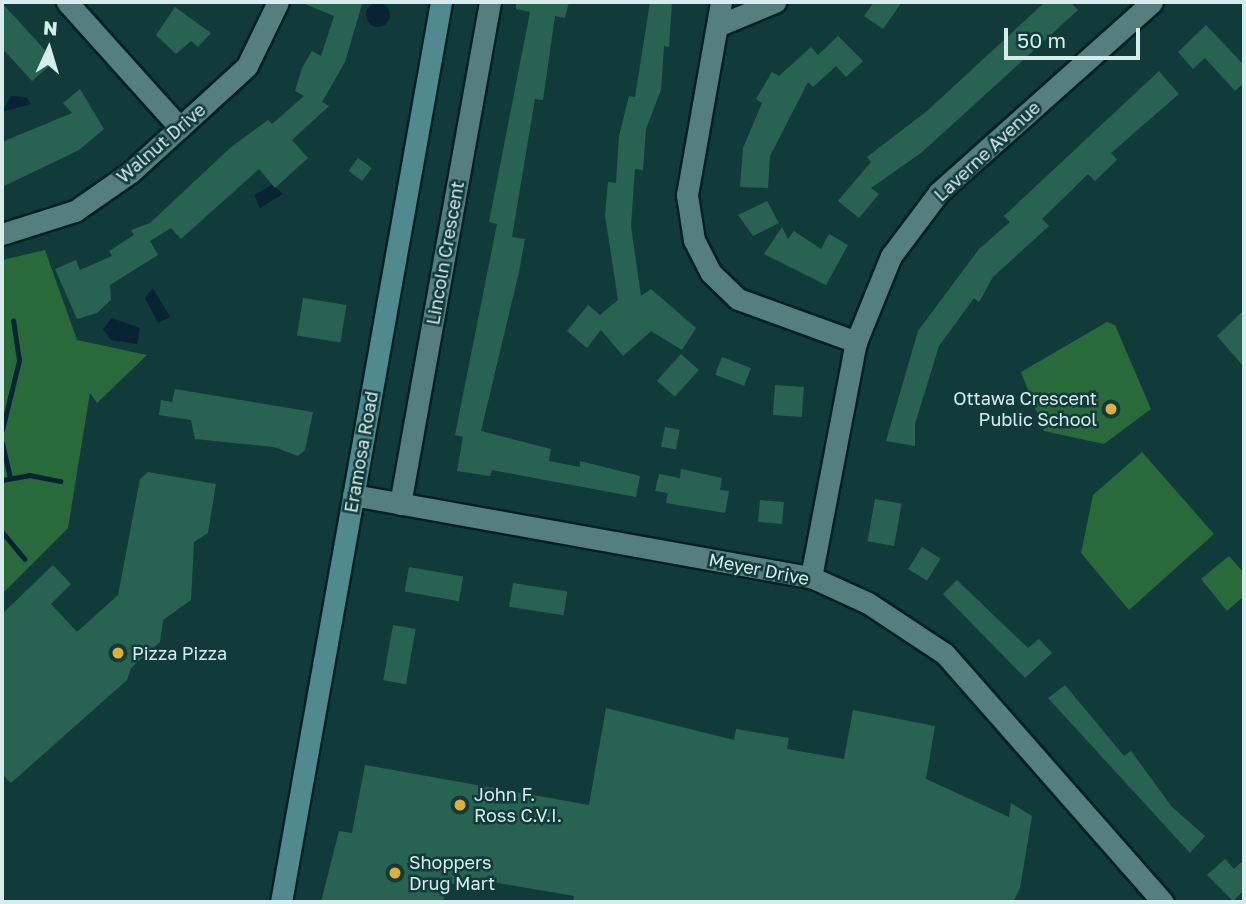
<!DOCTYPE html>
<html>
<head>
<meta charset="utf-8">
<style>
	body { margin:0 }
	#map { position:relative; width:1246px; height:904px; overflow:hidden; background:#103b3a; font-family:"Golos Text",sans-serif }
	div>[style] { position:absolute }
	.green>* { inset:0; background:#296a3b }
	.water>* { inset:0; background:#082434 }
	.round { border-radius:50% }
	.stream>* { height:5px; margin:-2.5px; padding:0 2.5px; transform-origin:2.5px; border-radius:2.5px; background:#082434 }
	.building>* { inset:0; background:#286352; transform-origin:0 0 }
	.roads { filter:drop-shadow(2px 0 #012020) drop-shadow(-2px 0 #012020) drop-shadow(0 2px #012020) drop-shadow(0 -2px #012020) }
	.street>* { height:21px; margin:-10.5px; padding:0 10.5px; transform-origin:10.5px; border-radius:10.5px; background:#557f7e }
	.secondary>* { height:21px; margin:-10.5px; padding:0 10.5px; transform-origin:10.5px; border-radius:10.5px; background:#508a8f }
	.dots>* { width:19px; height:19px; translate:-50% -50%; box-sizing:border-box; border:4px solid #103b3a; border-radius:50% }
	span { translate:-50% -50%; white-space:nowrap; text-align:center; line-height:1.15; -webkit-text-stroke:5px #103b3a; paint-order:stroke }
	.street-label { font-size:18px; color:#d7edec }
	.poi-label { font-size:18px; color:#d7edec }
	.right { translate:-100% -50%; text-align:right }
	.left { translate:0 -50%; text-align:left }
	.frame { position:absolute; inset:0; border:4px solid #d7edec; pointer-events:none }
	.north { position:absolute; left:14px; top:14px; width:70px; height:70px; -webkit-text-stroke:5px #103b3a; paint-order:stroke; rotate:4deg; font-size:19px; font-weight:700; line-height:28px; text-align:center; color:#d7edec }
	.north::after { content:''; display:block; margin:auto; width:24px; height:32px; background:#d7edec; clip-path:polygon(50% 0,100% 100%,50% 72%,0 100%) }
	.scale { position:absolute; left:1004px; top:28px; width:136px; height:32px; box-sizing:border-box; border:4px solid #d7edec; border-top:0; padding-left:9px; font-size:21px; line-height:24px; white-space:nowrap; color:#d7edec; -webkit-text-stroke:5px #103b3a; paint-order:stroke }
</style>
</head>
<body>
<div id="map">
	<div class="green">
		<div style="clip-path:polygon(45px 250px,77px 340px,147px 355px,97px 403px,90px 393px,68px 528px,2px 594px,2px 260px)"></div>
		<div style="clip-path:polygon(1107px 322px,1115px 325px,1151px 409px,1104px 444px,1044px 431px,1021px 372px)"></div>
		<div style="clip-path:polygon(1142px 452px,1214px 534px,1129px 610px,1081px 553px,1093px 495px)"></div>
		<div style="clip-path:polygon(1229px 556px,1244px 573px,1244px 596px,1227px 611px,1201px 579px)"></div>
	</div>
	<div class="water">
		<div class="round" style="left:366px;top:3px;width:24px;height:24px"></div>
		<div style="clip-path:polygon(11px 96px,26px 97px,31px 104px,2px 112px)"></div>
		<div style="clip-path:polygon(273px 184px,283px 194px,260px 208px,254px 195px)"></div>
		<div style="clip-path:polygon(153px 288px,170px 317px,158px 323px,145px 298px)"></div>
		<div style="clip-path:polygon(112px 318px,140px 328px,137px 344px,111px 340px,103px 329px)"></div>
	</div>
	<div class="stream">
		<div style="left:2px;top:430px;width:72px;rotate:-76.3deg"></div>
		<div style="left:19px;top:360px;width:40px;rotate:-98.5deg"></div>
		<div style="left:2px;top:443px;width:35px;rotate:77deg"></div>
		<div style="left:2px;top:480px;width:27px;rotate:-10deg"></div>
		<div style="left:29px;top:475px;width:32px;rotate:11deg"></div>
		<div style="left:2px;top:532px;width:35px;rotate:50deg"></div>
	</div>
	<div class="building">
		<div style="clip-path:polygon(300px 2px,362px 4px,345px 62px,322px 102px,329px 106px,292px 140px,308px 158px,275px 188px,259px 169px,181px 239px,171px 228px,150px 241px,158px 255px,110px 285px,111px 300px,97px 313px,77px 319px,55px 269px,76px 260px,80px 270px,112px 256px,109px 251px,134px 235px,131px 230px,150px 223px,230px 148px,268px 120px,272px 124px,304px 96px,295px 91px,302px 68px,312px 51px,321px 56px,334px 16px)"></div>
		<div style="clip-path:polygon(516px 2px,569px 2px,565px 18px,555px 16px,543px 100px,535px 99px,512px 237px,525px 239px,519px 272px,481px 431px,551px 449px,549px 461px,580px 467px,580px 461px,640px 476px,636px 497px,492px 470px,490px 476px,457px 471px,463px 437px,455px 435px,497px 224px,489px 222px,530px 12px,516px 9px)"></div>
		<div style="clip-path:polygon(650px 2px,672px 2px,669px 47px,664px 46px,661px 90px,646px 129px,643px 170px,635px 169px,631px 226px,641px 296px,651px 289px,696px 328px,682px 350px,651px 331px,623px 356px,601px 330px,587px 348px,567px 331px,588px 305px,600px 315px,618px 300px,605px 215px,608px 182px,616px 183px,619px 136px,629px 96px,635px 97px)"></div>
		<div style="clip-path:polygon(874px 2px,902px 2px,883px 29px,864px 16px)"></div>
		<div style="clip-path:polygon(1045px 2px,1070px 2px,1078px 10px,921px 153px,871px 188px,879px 194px,859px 218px,838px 201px,871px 162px,867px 157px,927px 111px)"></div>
		<div style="clip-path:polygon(2px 3px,55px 61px,32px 81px,2px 48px)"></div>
		<div style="clip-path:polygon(175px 7px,211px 33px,198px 47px,191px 41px,176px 54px,156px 35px)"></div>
		<div style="clip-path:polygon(1206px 25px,1244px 65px,1244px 83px,1235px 91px,1205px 58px,1193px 69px,1178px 52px)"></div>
		<div style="clip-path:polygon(838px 36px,863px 61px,846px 77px,836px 66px,813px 87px,808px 82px,770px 156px,768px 188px,740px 187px,743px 148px,762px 103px,756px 99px,772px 72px,779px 76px,811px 47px,818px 55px)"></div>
		<div style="clip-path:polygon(1159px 71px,1179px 94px,1111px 153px,1117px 160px,1095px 181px,1088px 174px,1042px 219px,1049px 226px,993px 277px,979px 302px,974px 298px,939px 346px,915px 424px,915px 446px,886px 441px,918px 331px,979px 249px,1010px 222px,1004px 216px)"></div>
		<div style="clip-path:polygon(80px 89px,104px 129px,79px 150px,2px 187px,2px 142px,72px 113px,63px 103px)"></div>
		<div style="left:358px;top:158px;width:17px;height:16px;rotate:36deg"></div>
		<div style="clip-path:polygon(767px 201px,779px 223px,753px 236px,738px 215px)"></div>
		<div style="clip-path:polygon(782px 227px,788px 239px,794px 231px,821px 249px,829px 234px,848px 245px,826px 285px,764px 254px)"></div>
		<div style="left:303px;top:298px;width:44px;height:38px;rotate:9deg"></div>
		<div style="clip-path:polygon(1244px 310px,1244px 367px,1217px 336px)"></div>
		<div style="left:681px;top:354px;width:24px;height:36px;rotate:42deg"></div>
		<div style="left:722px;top:357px;width:31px;height:19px;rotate:21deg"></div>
		<div style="left:775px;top:385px;width:29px;height:30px;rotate:4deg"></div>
		<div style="clip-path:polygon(175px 389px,313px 412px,305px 450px,298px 456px,274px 447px,195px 439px,191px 420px,159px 415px,161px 400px,172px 402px)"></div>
		<div style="left:665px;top:427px;width:15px;height:20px;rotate:11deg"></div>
		<div style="clip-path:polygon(681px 469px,722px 478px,720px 490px,729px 491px,725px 513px,666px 503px,668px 493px,655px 491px,659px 474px,680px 478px)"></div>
		<div style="clip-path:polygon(148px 472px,216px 484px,208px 533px,194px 542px,191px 600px,163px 620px,160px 642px,131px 668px,127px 680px,11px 783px,2px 774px,2px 614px,53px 565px,71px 584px,51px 604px,77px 632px,118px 595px,140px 479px)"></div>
		<div style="left:875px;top:499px;width:27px;height:43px;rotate:10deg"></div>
		<div style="left:760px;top:500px;width:24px;height:22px;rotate:5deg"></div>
		<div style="left:922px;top:547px;width:22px;height:26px;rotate:32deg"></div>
		<div style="left:409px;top:567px;width:55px;height:25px;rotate:10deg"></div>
		<div style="clip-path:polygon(957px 580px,1028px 648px,1039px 639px,1052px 653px,1025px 678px,943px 594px)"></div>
		<div style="left:513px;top:583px;width:55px;height:24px;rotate:9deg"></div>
		<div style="left:393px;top:625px;width:23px;height:56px;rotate:10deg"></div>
		<div style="clip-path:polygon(1065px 685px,1124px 756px,1131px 751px,1172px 807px,1205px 836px,1190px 853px,1048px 698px)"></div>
		<div style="clip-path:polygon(606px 708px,734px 740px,736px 729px,789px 738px,787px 749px,844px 759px,853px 710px,935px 726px,926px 779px,1009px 817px,1011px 803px,1032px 816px,1020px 888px,1013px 902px,573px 902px,574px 896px,463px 877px,462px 885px,447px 883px,443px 902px,321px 902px,339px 831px,352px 833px,365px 765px,589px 805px)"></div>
		<div style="clip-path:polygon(1225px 859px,1234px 869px,1244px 860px,1244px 890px,1233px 901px,1207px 875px)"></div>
	</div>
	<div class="roads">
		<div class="street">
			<div style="left:67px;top:2px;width:169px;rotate:48.1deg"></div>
			<div style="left:721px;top:2px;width:196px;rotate:100deg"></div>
			<div style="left:687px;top:195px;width:46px;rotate:81.2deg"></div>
			<div style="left:694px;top:240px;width:37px;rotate:63deg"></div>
			<div style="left:711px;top:273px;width:37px;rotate:44deg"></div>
			<div style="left:738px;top:299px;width:126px;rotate:20deg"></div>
			<div style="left:717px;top:26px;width:63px;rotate:-22.5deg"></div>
			<div style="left:2px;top:234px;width:77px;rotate:-17.5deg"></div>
			<div style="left:75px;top:211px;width:68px;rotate:-34.9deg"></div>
			<div style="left:131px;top:172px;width:157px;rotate:-42.4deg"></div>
			<div style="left:247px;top:66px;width:71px;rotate:-64.2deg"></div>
			<div style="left:353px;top:495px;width:465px;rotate:10.2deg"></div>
			<div style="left:811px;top:577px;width:63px;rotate:24.5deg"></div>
			<div style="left:868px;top:603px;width:92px;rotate:33.5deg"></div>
			<div style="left:945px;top:654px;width:330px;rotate:48.7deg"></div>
			<div style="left:400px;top:504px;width:510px;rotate:-79.84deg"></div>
			<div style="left:811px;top:577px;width:239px;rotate:-79.2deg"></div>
			<div style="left:856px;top:342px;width:93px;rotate:-67.9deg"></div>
			<div style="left:891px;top:256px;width:80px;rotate:-53.1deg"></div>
			<div style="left:939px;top:192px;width:285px;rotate:-41.7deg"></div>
		</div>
		<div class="secondary">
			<div style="left:281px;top:902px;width:914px;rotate:-79.92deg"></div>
		</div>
	</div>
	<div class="dots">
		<div style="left:1111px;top:409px;background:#e3ae35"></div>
		<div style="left:118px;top:653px;background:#e3ae35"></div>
		<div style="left:460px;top:805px;background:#e3ae35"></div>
		<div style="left:395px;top:873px;background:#e3ae35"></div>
	</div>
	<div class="street-label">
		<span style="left:161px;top:143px;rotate:-41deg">Walnut Drive</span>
		<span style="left:987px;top:151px;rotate:-43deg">Laverne Avenue</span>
		<span style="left:445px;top:253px;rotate:-80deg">Lincoln Crescent</span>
		<span style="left:361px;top:452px;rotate:-80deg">Eramosa Road</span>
		<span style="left:759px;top:569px;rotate:11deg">Meyer Drive</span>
	</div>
	<div class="poi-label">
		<span class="right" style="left:1097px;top:409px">Ottawa Crescent<br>Public School</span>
		<span class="left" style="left:132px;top:653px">Pizza Pizza</span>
		<span class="left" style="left:474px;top:805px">John F.<br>Ross C.V.I.</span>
		<span class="left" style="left:409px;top:873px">Shoppers<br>Drug Mart</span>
	</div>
	<div class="frame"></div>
	<div class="north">N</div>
	<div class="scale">50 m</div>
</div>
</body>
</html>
